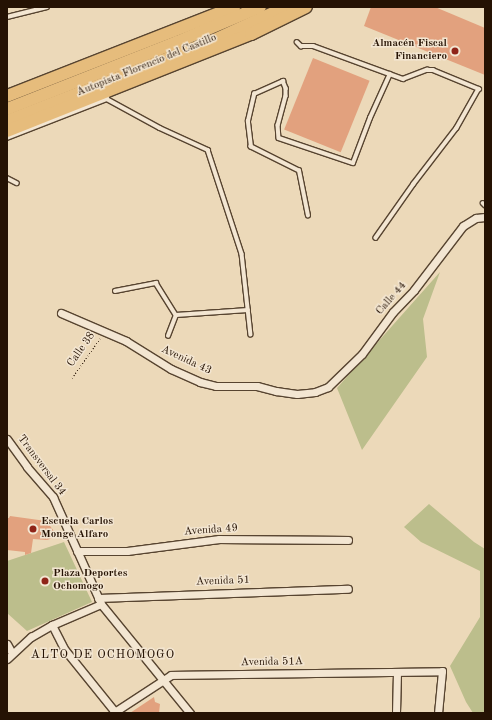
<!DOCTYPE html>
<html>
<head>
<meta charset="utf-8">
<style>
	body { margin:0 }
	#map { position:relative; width:492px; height:720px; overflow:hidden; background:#ecd9b9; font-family:"Old Standard TT",serif }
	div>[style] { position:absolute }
	.green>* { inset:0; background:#bcbe8c }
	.building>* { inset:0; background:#e2a17e; transform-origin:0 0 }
	.path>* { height:1px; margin-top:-0.5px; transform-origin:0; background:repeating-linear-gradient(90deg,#251203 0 1px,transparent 0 3px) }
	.roads { filter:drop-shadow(1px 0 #574430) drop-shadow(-1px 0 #574430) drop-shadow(0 1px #574430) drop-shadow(0 -1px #574430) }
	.lane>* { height:3.5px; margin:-1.75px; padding:0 1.75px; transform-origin:1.75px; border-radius:1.75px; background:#f3e6d2 }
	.street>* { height:7px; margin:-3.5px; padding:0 3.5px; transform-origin:3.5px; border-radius:3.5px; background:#f3e6d2 }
	.highway>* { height:12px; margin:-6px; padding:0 6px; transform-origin:6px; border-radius:6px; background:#e6bc7c }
	.dots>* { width:11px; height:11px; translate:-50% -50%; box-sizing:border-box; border:2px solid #f3e6d2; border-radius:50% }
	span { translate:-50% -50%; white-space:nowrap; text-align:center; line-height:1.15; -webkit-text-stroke:3px #f3e6d2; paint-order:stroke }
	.poi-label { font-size:11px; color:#251203; font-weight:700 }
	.right { translate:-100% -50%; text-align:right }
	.left { translate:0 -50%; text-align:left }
	.street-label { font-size:11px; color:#251203 }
	.neighbourhood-label { font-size:12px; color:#251203; letter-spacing:1px }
	.frame { position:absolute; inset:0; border:8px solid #251203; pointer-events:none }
</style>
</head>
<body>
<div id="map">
	<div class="green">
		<div style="clip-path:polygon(440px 272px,423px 319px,427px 357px,362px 450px,337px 388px)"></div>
		<div style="clip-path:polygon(429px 504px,474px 542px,485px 549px,485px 713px,473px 713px,466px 702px,450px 666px,480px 617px,480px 571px,421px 542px,404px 527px)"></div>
		<div style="clip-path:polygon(64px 542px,92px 602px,27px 631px,7px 613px,7px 561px)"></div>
	</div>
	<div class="building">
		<div style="clip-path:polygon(371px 7px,435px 7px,485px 28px,485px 75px,364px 26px)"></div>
		<div style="left:313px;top:58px;width:61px;height:77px;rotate:22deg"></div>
		<div style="clip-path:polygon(10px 516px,46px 521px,58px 536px,47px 540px,33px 539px,31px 553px,25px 555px,25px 552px,7px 550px,7px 518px,9px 518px)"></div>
		<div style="clip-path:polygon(154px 697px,155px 702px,160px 704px,159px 713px,130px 713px)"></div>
	</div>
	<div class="path">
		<div style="left:72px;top:378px;width:50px;rotate:-54.7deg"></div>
	</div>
	<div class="roads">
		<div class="lane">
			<div style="left:7px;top:17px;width:41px;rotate:-14deg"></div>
			<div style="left:297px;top:42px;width:6px;rotate:45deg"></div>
			<div style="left:301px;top:46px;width:12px"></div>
			<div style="left:313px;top:46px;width:96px;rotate:20.1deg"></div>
			<div style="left:403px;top:79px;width:26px;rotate:-21deg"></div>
			<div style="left:427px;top:70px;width:6px"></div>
			<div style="left:433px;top:70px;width:50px;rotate:22.4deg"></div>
			<div style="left:479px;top:89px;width:45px;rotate:119.4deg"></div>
			<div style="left:457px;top:128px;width:71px;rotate:127.5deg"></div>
			<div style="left:414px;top:184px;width:66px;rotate:125.1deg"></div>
			<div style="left:108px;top:95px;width:4px;rotate:104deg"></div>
			<div style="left:107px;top:99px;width:60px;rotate:28.7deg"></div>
			<div style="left:160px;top:128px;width:53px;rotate:24.6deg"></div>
			<div style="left:208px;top:150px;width:109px;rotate:71.9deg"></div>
			<div style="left:242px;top:254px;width:81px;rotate:83.7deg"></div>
			<div style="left:7px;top:138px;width:107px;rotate:-21.3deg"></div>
			<div style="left:7px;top:178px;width:11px;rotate:27deg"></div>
			<div style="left:483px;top:203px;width:3px;rotate:45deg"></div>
			<div style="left:308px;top:216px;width:46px;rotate:-101.3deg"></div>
			<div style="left:299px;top:171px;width:54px;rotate:-153.4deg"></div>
			<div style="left:251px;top:147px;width:26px;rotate:-97deg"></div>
			<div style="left:248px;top:121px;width:28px;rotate:-77deg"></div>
			<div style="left:254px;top:94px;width:32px;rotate:-24deg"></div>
			<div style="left:283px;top:81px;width:8px;rotate:67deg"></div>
			<div style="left:286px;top:88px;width:8px;rotate:90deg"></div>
			<div style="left:286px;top:96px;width:30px;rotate:105deg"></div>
			<div style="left:278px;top:125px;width:13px;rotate:86deg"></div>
			<div style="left:279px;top:138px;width:78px;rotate:18.7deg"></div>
			<div style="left:353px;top:163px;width:48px;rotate:-69.3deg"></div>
			<div style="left:370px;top:118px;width:48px;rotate:-65.6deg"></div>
			<div style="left:115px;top:291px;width:42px;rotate:-11deg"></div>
			<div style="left:156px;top:283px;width:38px;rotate:58deg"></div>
			<div style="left:168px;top:336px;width:22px;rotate:-69deg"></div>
			<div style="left:176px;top:315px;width:72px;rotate:-4deg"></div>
		</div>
		<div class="street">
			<div style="left:61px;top:313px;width:71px;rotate:23.3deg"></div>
			<div style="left:126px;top:341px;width:53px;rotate:31.9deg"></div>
			<div style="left:171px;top:369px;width:32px;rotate:24deg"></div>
			<div style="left:200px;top:382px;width:16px;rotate:14deg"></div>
			<div style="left:216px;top:386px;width:41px"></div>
			<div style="left:257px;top:386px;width:20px;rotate:15deg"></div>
			<div style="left:276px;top:391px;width:21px;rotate:8deg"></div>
			<div style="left:297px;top:394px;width:18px;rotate:-6deg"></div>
			<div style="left:315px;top:392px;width:14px;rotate:-21deg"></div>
			<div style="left:328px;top:387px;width:47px;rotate:-44.1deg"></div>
			<div style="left:362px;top:354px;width:52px;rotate:-53.6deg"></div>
			<div style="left:393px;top:312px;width:30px;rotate:-46deg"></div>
			<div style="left:414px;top:290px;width:81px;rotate:-52.6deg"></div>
			<div style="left:463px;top:226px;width:15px;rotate:-32deg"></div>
			<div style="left:476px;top:218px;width:9px;rotate:-6deg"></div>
			<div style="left:7px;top:439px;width:34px;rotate:54deg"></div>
			<div style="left:27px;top:467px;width:40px;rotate:49deg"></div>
			<div style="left:53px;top:497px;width:117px;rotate:65.8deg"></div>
			<div style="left:101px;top:604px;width:141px;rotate:50.8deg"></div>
			<div style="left:77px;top:551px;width:50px"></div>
			<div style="left:127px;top:551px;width:93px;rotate:-7.4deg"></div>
			<div style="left:219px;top:539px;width:129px;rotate:0.4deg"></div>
			<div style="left:98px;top:598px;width:250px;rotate:-2.1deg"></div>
			<div style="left:52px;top:625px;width:28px;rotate:63deg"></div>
			<div style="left:65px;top:650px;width:80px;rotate:51.1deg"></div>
			<div style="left:7px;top:644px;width:10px;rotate:61deg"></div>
			<div style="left:7px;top:659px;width:33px;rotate:-43deg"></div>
			<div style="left:31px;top:637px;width:24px;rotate:-30deg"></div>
			<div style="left:52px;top:625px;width:53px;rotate:-23.2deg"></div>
			<div style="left:113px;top:713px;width:69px;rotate:-33.2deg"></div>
			<div style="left:171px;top:675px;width:271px;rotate:-0.8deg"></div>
			<div style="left:442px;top:671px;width:42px;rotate:95.4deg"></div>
			<div style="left:396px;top:713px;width:41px;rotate:-88.6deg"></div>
		</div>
		<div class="highway">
			<div style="left:7px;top:96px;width:244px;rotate:-21.4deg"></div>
			<div style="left:7px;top:109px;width:183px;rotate:-21.5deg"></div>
			<div style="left:177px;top:42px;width:90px;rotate:-22.9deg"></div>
			<div style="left:7px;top:121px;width:218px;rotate:-21.3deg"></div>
			<div style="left:210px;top:42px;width:84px;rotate:-24.7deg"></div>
			<div style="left:7px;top:131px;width:263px;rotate:-21.7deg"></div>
			<div style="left:251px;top:34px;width:61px;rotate:-26.1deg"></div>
		</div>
	</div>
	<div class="dots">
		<div style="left:455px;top:51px;background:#8f2418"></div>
		<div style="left:33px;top:529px;background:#8f2418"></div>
		<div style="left:45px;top:581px;background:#8f2418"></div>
	</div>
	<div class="poi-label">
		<span class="right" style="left:447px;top:51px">Almacén Fiscal<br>Financiero</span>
		<span class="left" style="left:41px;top:529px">Escuela Carlos<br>Monge Alfaro</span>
		<span class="left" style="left:53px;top:581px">Plaza Deportes<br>Ochomogo</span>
	</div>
	<div class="street-label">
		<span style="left:147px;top:66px;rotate:-22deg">Autopista Florencio del Castillo</span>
		<span style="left:392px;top:299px;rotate:-49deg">Calle 44</span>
		<span style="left:82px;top:350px;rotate:-55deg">Calle 38</span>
		<span style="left:186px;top:361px;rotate:25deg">Avenida 43</span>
		<span style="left:41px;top:466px;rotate:53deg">Transversal 34</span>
		<span style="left:211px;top:531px;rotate:-4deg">Avenida 49</span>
		<span style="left:223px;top:582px;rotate:-2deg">Avenida 51</span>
		<span style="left:272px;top:663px;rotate:-1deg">Avenida 51A</span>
	</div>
	<div class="neighbourhood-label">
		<span style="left:103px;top:656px">ALTO DE OCHOMOGO</span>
	</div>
	<div class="frame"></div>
</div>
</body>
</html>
